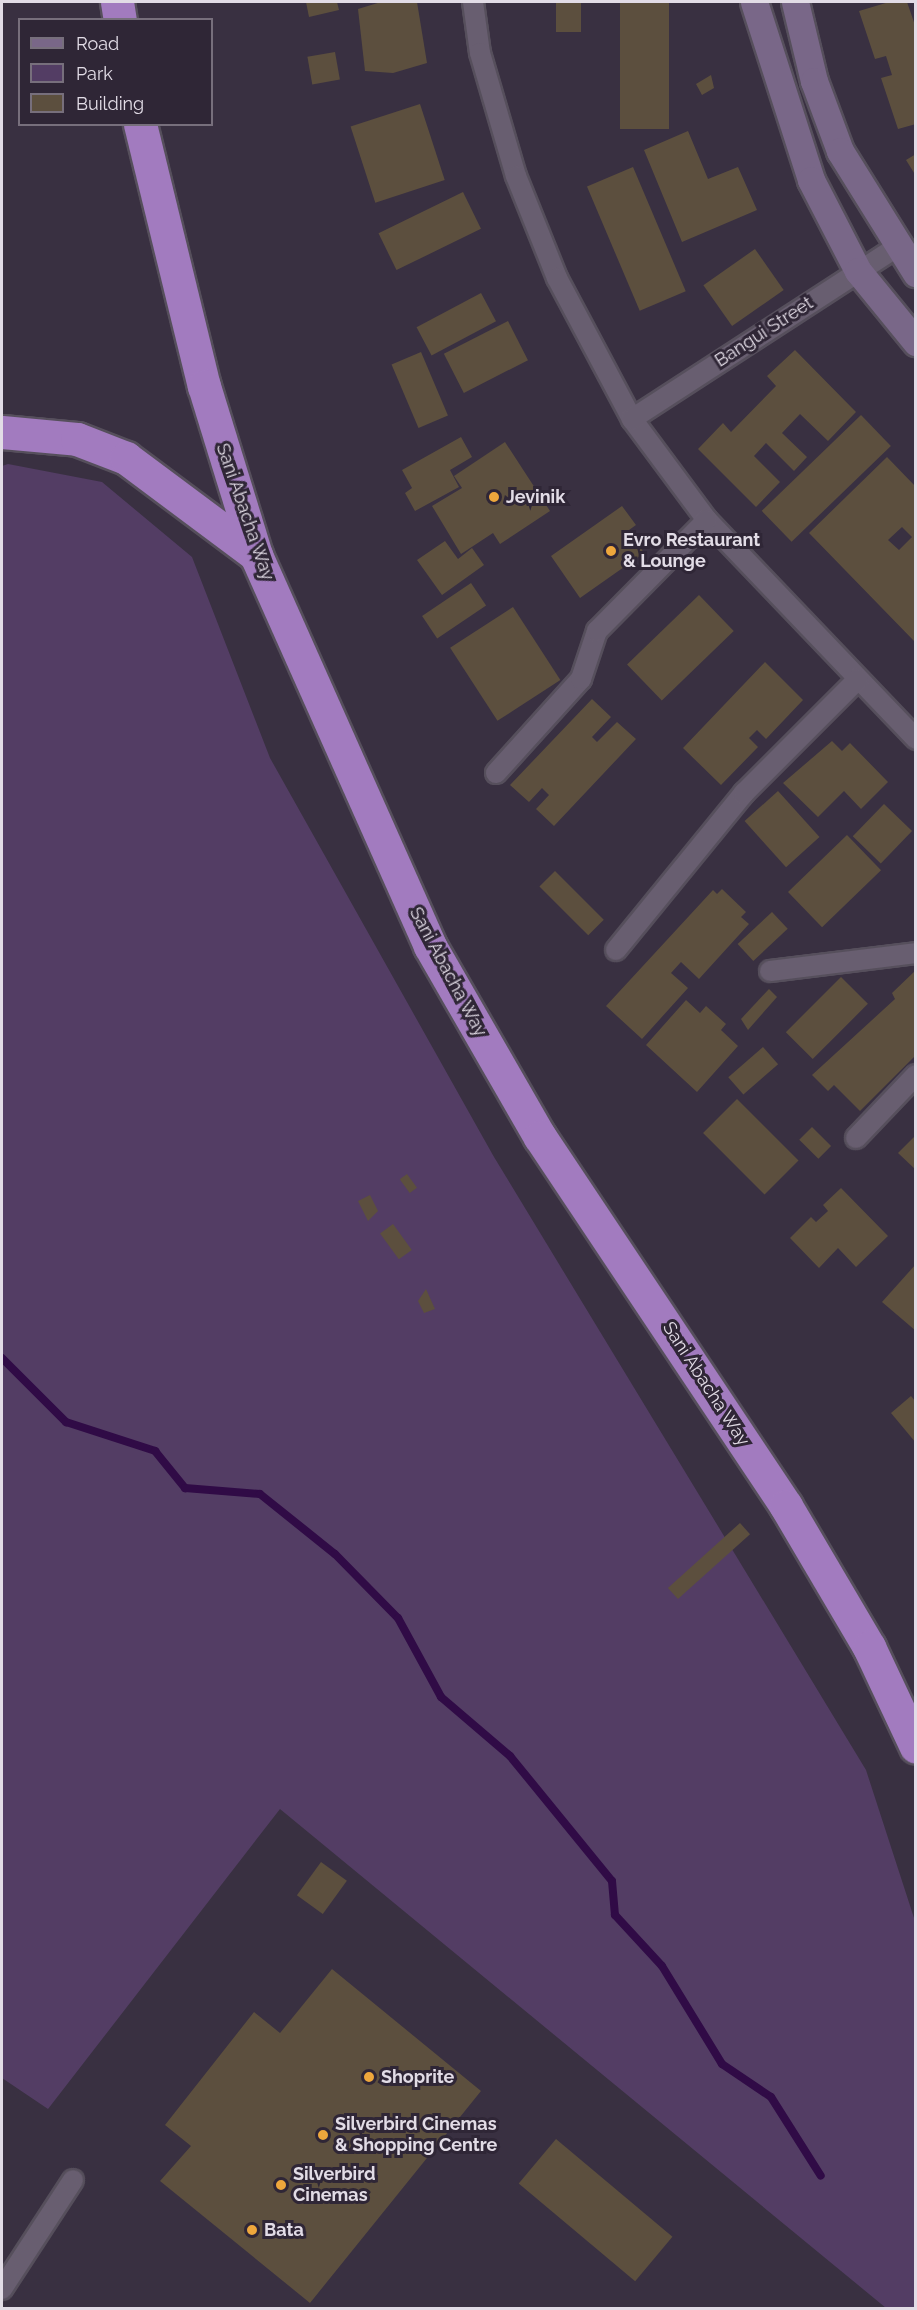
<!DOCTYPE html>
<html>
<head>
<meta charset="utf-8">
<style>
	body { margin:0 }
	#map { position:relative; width:917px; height:2310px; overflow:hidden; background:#393041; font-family:Raleway,sans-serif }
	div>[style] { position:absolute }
	.green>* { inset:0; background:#533d64 }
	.stream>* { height:8px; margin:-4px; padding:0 4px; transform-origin:4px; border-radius:4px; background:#300b46 }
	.building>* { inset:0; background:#5c4f3e; transform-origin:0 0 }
	.roads { filter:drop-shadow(2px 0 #564f5c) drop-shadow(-2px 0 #564f5c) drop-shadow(0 2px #564f5c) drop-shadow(0 -2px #564f5c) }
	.street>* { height:20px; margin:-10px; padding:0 10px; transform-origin:10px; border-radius:10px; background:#685e70 }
	.secondary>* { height:27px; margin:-13.5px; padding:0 13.5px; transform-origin:13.5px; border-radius:13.5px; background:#796788 }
	.highway>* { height:33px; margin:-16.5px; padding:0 16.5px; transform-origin:16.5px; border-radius:16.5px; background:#a27bbf }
	.dots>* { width:16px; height:16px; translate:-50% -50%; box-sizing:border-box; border:3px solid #2f2636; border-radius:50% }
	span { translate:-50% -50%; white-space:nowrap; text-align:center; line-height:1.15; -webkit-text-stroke:6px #2f2636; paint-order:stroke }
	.street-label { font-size:18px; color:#e2dce6 }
	.poi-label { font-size:18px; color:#e2dce6; font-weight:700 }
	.left { translate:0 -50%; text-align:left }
	.frame { position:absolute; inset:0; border:3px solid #e2dce6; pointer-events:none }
	.legend { position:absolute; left:18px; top:18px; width:195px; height:108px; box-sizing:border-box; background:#2f2636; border:2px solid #776f7c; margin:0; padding:8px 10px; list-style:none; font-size:18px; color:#e2dce6 }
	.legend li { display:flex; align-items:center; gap:12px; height:30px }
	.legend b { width:30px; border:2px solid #776f7c }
</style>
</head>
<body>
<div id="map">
	<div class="green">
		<div style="clip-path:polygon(8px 464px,102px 482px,192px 557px,270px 758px,494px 1157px,866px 1770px,915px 1921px,915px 2308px,886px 2308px,280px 1809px,48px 2109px,2px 2078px,2px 466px)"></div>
	</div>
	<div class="stream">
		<div style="left:2px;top:1358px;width:91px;rotate:45deg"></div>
		<div style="left:66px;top:1422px;width:94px;rotate:18deg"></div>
		<div style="left:155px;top:1451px;width:48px;rotate:51deg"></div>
		<div style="left:185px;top:1488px;width:75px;rotate:4.6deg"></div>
		<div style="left:260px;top:1494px;width:96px;rotate:38.7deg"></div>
		<div style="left:335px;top:1554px;width:90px;rotate:45.5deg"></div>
		<div style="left:398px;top:1618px;width:90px;rotate:61.4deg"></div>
		<div style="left:441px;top:1697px;width:91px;rotate:40.5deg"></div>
		<div style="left:510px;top:1756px;width:161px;rotate:50.8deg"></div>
		<div style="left:612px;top:1881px;width:34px;rotate:85deg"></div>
		<div style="left:615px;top:1915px;width:69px;rotate:47.3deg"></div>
		<div style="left:662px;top:1966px;width:115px;rotate:58.5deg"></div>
		<div style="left:722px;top:2064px;width:59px;rotate:34deg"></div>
		<div style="left:771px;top:2097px;width:93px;rotate:57.7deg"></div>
	</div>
	<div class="building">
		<div style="clip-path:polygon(306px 2px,337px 2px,339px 10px,309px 17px)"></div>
		<div style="clip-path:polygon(381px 2px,417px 2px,427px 63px,393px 73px,365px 71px,358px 9px)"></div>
		<div style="left:556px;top:2px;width:25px;height:30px"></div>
		<div style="left:620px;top:2px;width:49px;height:127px"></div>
		<div style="clip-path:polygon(889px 2px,907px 2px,916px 28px,916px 124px,898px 129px,881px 78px,892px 75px,886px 56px,875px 59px,859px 11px)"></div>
		<div style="left:335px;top:52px;width:28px;height:28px;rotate:80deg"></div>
		<div style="clip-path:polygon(711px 75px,714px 88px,702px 95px,696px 84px)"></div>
		<div style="left:420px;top:104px;width:80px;height:73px;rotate:72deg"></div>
		<div style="clip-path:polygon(688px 131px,708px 179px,738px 167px,757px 210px,682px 242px,644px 150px)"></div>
		<div style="clip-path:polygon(916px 154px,916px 176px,906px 160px)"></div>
		<div style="left:633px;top:167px;width:135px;height:50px;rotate:67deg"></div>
		<div style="left:463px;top:192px;width:41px;height:94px;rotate:64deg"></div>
		<div style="left:755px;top:249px;width:50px;height:63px;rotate:55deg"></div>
		<div style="left:481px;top:293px;width:32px;height:73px;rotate:62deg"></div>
		<div style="left:508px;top:321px;width:44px;height:72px;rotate:63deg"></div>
		<div style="clip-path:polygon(795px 350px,856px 412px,828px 441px,800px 414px,782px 433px,807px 457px,794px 471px,766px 443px,754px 456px,780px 482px,756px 507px,698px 449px,723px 423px,731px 432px,776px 386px,767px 376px)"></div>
		<div style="left:421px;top:352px;width:69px;height:32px;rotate:67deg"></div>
		<div style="left:861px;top:415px;width:43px;height:138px;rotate:46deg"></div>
		<div style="clip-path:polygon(461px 437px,472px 457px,450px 470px,459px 487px,415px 511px,405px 493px,412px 488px,402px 470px)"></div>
		<div style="clip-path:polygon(505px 442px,550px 511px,500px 544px,493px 533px,461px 554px,432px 506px,462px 488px,454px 476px)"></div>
		<div style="clip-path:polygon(evenodd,887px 457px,916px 487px,914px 641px,809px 533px,887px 457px,902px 527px,912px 537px,899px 550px,888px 540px,902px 527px)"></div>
		<div style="clip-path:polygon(622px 506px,636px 525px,629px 530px,644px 553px,580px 598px,551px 556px)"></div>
		<div style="clip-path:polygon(445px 541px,458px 559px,472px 548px,484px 565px,442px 595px,417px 560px)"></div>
		<div style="left:471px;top:583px;width:27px;height:59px;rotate:56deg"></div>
		<div style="left:699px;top:595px;width:50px;height:100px;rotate:46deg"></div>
		<div style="left:513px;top:607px;width:87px;height:75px;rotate:57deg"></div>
		<div style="clip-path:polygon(765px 662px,803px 700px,766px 739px,757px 730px,749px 738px,758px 747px,721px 785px,683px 748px)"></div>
		<div style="clip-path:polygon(592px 699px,611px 717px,592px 737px,597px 742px,617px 722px,636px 739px,554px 826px,536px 809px,549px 795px,542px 788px,529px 802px,510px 785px)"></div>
		<div style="clip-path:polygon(832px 741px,842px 751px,850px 743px,888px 782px,861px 809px,844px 791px,818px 817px,783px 783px)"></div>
		<div style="left:778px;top:791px;width:62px;height:45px;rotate:48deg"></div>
		<div style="left:884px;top:804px;width:39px;height:45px;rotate:44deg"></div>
		<div style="left:847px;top:835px;width:49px;height:82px;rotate:46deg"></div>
		<div style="left:555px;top:871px;width:69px;height:22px;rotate:45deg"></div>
		<div style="clip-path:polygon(722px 889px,746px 912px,741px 917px,749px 924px,699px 979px,681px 962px,671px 973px,688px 988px,642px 1039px,606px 1006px,713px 890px,717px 894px)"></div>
		<div style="left:772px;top:912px;width:23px;height:47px;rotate:47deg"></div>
		<div style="clip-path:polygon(916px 970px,916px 1055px,860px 1111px,834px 1085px,828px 1091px,812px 1075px,895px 999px,892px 993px)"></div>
		<div style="left:841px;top:977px;width:38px;height:78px;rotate:45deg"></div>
		<div style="clip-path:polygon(769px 989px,777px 997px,748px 1030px,741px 1019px)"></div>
		<div style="clip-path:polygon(686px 1000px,700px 1013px,706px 1006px,726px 1024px,721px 1030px,738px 1046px,697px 1092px,646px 1045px)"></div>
		<div style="left:763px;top:1047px;width:23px;height:46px;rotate:49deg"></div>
		<div style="left:737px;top:1099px;width:87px;height:48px;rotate:45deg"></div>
		<div style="left:812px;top:1127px;width:27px;height:18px;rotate:45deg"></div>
		<div style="clip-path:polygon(916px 1135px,916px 1170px,898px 1153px)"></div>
		<div style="left:407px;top:1174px;width:17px;height:9px;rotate:54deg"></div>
		<div style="clip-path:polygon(841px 1188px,888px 1236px,856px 1267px,838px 1248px,819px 1268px,790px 1238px,811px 1217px,816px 1222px,828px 1211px,823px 1205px)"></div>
		<div style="clip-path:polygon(370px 1195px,378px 1211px,368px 1221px,358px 1201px)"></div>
		<div style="left:393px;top:1224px;width:32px;height:16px;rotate:54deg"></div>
		<div style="clip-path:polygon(916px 1264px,916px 1331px,882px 1302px)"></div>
		<div style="clip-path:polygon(426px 1289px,435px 1309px,424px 1313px,418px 1301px)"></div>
		<div style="clip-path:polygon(911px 1396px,916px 1402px,916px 1443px,891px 1413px)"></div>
		<div style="left:740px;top:1523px;width:15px;height:97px;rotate:48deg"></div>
		<div style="left:321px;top:1862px;width:32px;height:41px;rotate:36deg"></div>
		<div style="clip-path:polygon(332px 1969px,481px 2091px,310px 2303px,160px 2181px,191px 2146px,165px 2125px,254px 2012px,280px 2033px)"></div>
		<div style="left:556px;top:2139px;width:152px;height:58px;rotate:40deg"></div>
	</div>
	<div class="roads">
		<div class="street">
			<div style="left:473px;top:2px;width:51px;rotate:82.2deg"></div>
			<div style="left:480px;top:53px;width:128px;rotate:73.7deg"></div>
			<div style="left:516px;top:176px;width:110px;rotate:68.1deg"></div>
			<div style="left:557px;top:278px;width:160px;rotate:62deg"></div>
			<div style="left:632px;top:419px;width:126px;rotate:53.4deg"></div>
			<div style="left:707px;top:520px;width:303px;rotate:46.3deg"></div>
			<div style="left:632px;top:419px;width:316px;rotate:-33deg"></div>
			<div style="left:496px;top:773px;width:127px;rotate:-47.9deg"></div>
			<div style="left:581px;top:679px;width:51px;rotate:-71.6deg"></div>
			<div style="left:597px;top:631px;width:156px;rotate:-45.3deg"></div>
			<div style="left:616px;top:950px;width:203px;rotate:-50.8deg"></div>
			<div style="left:744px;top:793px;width:161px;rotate:-45deg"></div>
			<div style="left:770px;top:971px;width:147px;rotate:-7deg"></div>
			<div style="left:856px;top:1138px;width:87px;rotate:-46.4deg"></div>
			<div style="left:2px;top:2289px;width:130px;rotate:-56.9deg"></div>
		</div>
		<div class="secondary">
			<div style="left:754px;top:2px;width:187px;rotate:72.2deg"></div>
			<div style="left:811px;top:180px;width:102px;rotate:62.7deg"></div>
			<div style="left:858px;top:271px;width:92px;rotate:50.8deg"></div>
			<div style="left:795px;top:2px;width:81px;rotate:76.5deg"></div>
			<div style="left:814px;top:81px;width:75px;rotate:69.6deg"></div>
			<div style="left:840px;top:151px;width:144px;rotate:58.1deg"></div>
		</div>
		<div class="highway">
			<div style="left:117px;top:2px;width:18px;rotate:81deg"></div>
			<div style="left:140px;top:124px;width:270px;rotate:76.3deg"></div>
			<div style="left:204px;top:386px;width:177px;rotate:72.9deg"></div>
			<div style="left:256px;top:555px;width:428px;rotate:66deg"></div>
			<div style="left:430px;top:946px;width:220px;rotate:60.1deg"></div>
			<div style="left:540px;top:1137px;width:443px;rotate:56.3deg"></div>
			<div style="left:786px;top:1506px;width:164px;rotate:59.5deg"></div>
			<div style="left:869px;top:1647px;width:110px;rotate:64.8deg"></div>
			<div style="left:2px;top:432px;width:75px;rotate:5.3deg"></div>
			<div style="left:77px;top:439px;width:53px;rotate:21.2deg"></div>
			<div style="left:126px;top:458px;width:162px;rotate:36.7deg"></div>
		</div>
	</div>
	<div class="dots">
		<div style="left:494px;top:497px;background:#eea73c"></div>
		<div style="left:611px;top:551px;background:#eea73c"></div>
		<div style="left:369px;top:2077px;background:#eea73c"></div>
		<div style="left:323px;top:2135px;background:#eea73c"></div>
		<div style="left:281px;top:2185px;background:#eea73c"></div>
		<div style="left:252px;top:2230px;background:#eea73c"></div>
	</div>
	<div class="street-label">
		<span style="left:764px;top:332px;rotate:-33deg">Bangui Street</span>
		<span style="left:245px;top:512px;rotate:71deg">Sani Abacha Way</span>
		<span style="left:448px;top:972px;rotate:62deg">Sani Abacha Way</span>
		<span style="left:706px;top:1384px;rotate:57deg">Sani Abacha Way</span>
	</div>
	<div class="poi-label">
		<span class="left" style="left:506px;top:497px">Jevinik</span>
		<span class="left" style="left:623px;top:551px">Evro Restaurant<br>&amp; Lounge</span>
		<span class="left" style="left:381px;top:2077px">Shoprite</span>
		<span class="left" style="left:335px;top:2135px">Silverbird Cinemas<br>&amp; Shopping Centre</span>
		<span class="left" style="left:293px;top:2185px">Silverbird<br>Cinemas</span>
		<span class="left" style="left:264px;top:2230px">Bata</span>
	</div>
	<div class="frame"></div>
	<ul class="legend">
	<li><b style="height:8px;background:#796788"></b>Road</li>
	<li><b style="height:16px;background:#533d64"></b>Park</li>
	<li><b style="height:16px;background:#5c4f3e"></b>Building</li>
	</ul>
</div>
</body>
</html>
